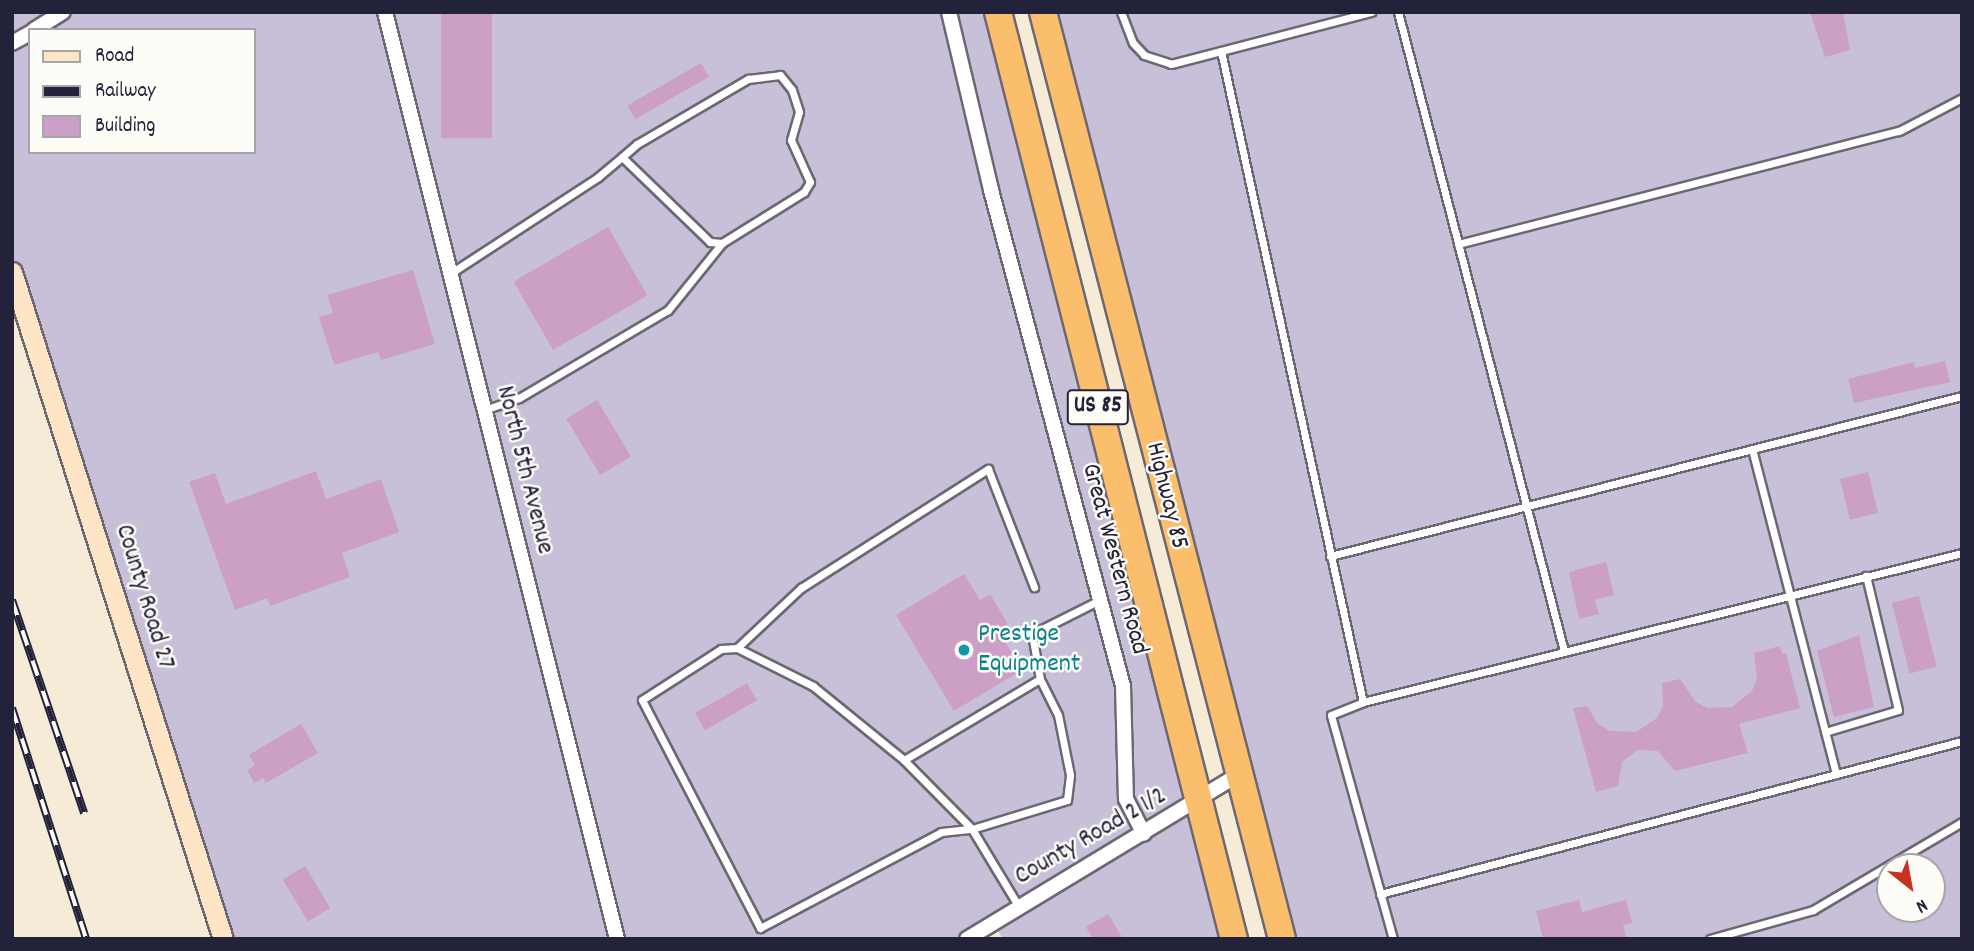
<!DOCTYPE html>
<html>
<head>
<meta charset="utf-8">
<style>
	body { margin:0 }
	#map { position:relative; width:1974px; height:951px; overflow:hidden; background:#f5ebd7; font-family:Dekko,sans-serif }
	div>[style] { position:absolute }
	.industrial>* { inset:0; background:#c8bfd8 }
	.building>* { inset:0; background:#cca0c6; transform-origin:0 0 }
	.roads { filter:drop-shadow(2px 0 #6c6872) drop-shadow(-2px 0 #6c6872) drop-shadow(0 2px #6c6872) drop-shadow(0 -2px #6c6872) }
	.lane>* { height:7px; margin:-3.5px; padding:0 3.5px; transform-origin:3.5px; border-radius:3.5px; background:#fff }
	.street>* { height:14px; margin:-7px; padding:0 7px; transform-origin:7px; border-radius:7px; background:#fff }
	.secondary>* { height:19px; margin:-9.5px; padding:0 9.5px; transform-origin:9.5px; border-radius:9.5px; background:#fde5c5 }
	.highway>* { height:26px; margin:-13px; padding:0 13px; transform-origin:13px; border-radius:13px; background:#fabe6d }
	.rail>* { height:8px; margin-top:-4px; transform-origin:0; background:repeating-linear-gradient(90deg,#fdfcf7 0 16px,#22223b 0 32px); box-sizing:border-box; border-block:2px solid #22223b }
	.dots>* { width:19px; height:19px; translate:-50% -50%; box-sizing:border-box; border:4px solid #fdfcf7; border-radius:50% }
	span { translate:-50% -50%; white-space:nowrap; text-align:center; line-height:1.15; -webkit-text-stroke:5px #fdfcf7; paint-order:stroke }
	.shield-label span { padding:2px 5px; background:#fdfcf7; border:2px solid; border-radius:5px; -webkit-text-stroke-width:0 }
	.shield-label { font-size:24px; color:#22223b; font-weight:700 }
	.street-label { font-size:26px; color:#22223b }
	.culture-label { font-size:26px; color:#0d838f }
	.left { translate:0 -50%; text-align:left }
	.frame { position:absolute; inset:0; border:14px solid #22223b; pointer-events:none }
	.legend { position:absolute; left:28px; top:28px; width:228px; height:126px; box-sizing:border-box; background:#fdfcf7; border:2px solid #a5a5ac; margin:0; padding:9px 12px; list-style:none; font-size:21px; color:#22223b }
	.legend li { display:flex; align-items:center; gap:14px; height:35px }
	.legend b { width:35px; border:2px solid #a5a5ac }
	.north { position:absolute; left:1876px; top:853px; width:70px; height:70px; box-sizing:border-box; background:#fdfcf7; border:2px solid #a5a5ac; border-radius:50%; rotate:149deg; font-size:19px; font-weight:700; line-height:28px; text-align:center; color:#22223b }
	.north::after { content:''; display:block; margin:auto; width:24px; height:32px; background:#c8321e; clip-path:polygon(50% 0,100% 100%,50% 72%,0 100%) }
</style>
</head>
<body>
<div id="map">
	<div class="industrial">
		<div style="clip-path:polygon(evenodd,12px 12px,998px 12px,1234px 939px,1003px 939px,993px 923px,967px 939px,223px 939px,12px 265px,12px 12px,30px 30px,254px 30px,254px 152px,30px 152px,30px 30px)"></div>
		<div style="clip-path:polygon(evenodd,1043px 12px,1962px 12px,1962px 939px,1282px 939px,1043px 12px,1890px 867px,1932px 867px,1932px 909px,1890px 909px,1890px 867px)"></div>
	</div>
	<div class="building">
		<div style="left:441px;top:12px;width:51px;height:126px"></div>
		<div style="clip-path:polygon(1810px 12px,1843px 12px,1850px 50px,1825px 57px)"></div>
		<div style="left:701px;top:63px;width:16px;height:85px;rotate:60deg"></div>
		<div style="left:608px;top:227px;width:79px;height:109px;rotate:60deg"></div>
		<div style="clip-path:polygon(413px 270px,435px 344px,381px 360px,378px 352px,334px 365px,319px 317px,333px 313px,327px 295px)"></div>
		<div style="clip-path:polygon(1945px 361px,1950px 382px,1854px 403px,1848px 379px,1914px 362px,1915px 368px)"></div>
		<div style="left:597px;top:400px;width:66px;height:36px;rotate:59deg"></div>
		<div style="clip-path:polygon(316px 471px,326px 499px,381px 479px,399px 532px,342px 553px,350px 577px,270px 606px,267px 598px,235px 610px,189px 482px,215px 473px,226px 504px)"></div>
		<div style="left:1868px;top:472px;width:42px;height:29px;rotate:76deg"></div>
		<div style="clip-path:polygon(1606px 562px,1614px 595px,1595px 600px,1599px 614px,1579px 619px,1569px 572px)"></div>
		<div style="clip-path:polygon(964px 574px,980px 600px,990px 594px,1008px 624px,998px 629px,1022px 670px,954px 711px,896px 615px)"></div>
		<div style="left:1919px;top:596px;width:73px;height:28px;rotate:76deg"></div>
		<div style="clip-path:polygon(1859px 635px,1874px 707px,1834px 717px,1817px 651px)"></div>
		<div style="clip-path:polygon(1780px 646px,1782px 654px,1786px 653px,1800px 708px,1739px 724px,1748px 753px,1675px 771px,1658px 751px,1638px 750px,1622px 762px,1618px 786px,1596px 792px,1573px 708px,1587px 706px,1598px 724px,1610px 731px,1636px 732px,1657px 718px,1663px 706px,1662px 683px,1680px 679px,1696px 702px,1707px 708px,1732px 707px,1752px 691px,1757px 678px,1754px 653px)"></div>
		<div style="left:747px;top:683px;width:20px;height:60px;rotate:60deg"></div>
		<div style="clip-path:polygon(301px 724px,318px 753px,266px 783px,263px 778px,254px 783px,247px 770px,255px 765px,249px 755px)"></div>
		<div style="left:305px;top:866px;width:49px;height:26px;rotate:59deg"></div>
		<div style="clip-path:polygon(1579px 900px,1582px 912px,1626px 900px,1632px 923px,1623px 925px,1627px 939px,1543px 939px,1536px 911px)"></div>
		<div style="clip-path:polygon(1108px 914px,1123px 939px,1093px 939px,1086px 927px)"></div>
	</div>
	<div class="roads">
		<div class="lane">
			<div style="left:1121px;top:12px;width:33px;rotate:69deg"></div>
			<div style="left:1133px;top:43px;width:16px;rotate:47deg"></div>
			<div style="left:1144px;top:55px;width:28px;rotate:18deg"></div>
			<div style="left:1171px;top:64px;width:207px;rotate:-14.6deg"></div>
			<div style="left:1398px;top:12px;width:660px;rotate:75.44deg"></div>
			<div style="left:1221px;top:51px;width:666px;rotate:77.7deg"></div>
			<div style="left:1458px;top:244px;width:455px;rotate:-14.4deg"></div>
			<div style="left:1899px;top:131px;width:71px;rotate:-27.6deg"></div>
			<div style="left:451px;top:273px;width:176px;rotate:-33.1deg"></div>
			<div style="left:598px;top:177px;width:31px;rotate:-40deg"></div>
			<div style="left:622px;top:157px;width:20px;rotate:-41deg"></div>
			<div style="left:637px;top:144px;width:129px;rotate:-30.4deg"></div>
			<div style="left:748px;top:79px;width:32px;rotate:-7deg"></div>
			<div style="left:780px;top:75px;width:19px;rotate:51deg"></div>
			<div style="left:792px;top:90px;width:23px;rotate:72deg"></div>
			<div style="left:799px;top:112px;width:29px;rotate:106deg"></div>
			<div style="left:791px;top:140px;width:46px;rotate:65.7deg"></div>
			<div style="left:810px;top:182px;width:12px;rotate:121deg"></div>
			<div style="left:804px;top:192px;width:97px;rotate:148.1deg"></div>
			<div style="left:722px;top:243px;width:12px;rotate:-175deg"></div>
			<div style="left:710px;top:242px;width:122px;rotate:-136deg"></div>
			<div style="left:484px;top:410px;width:37px;rotate:-19deg"></div>
			<div style="left:519px;top:398px;width:173px;rotate:-30.6deg"></div>
			<div style="left:668px;top:310px;width:86px;rotate:-51.1deg"></div>
			<div style="left:1752px;top:449px;width:336px;rotate:75.5deg"></div>
			<div style="left:1330px;top:556px;width:652px;rotate:-14.21deg"></div>
			<div style="left:737px;top:648px;width:16px;rotate:176deg"></div>
			<div style="left:721px;top:649px;width:94px;rotate:147.2deg"></div>
			<div style="left:642px;top:700px;width:257px;rotate:62.6deg"></div>
			<div style="left:760px;top:928px;width:205px;rotate:-27.9deg"></div>
			<div style="left:941px;top:832px;width:31px;rotate:-6deg"></div>
			<div style="left:972px;top:829px;width:99px;rotate:-17deg"></div>
			<div style="left:1067px;top:800px;width:25px;rotate:-83deg"></div>
			<div style="left:1070px;top:775px;width:61px;rotate:-101.3deg"></div>
			<div style="left:1058px;top:715px;width:40px;rotate:-116.6deg"></div>
			<div style="left:1040px;top:679px;width:46px;rotate:-100.1deg"></div>
			<div style="left:1032px;top:634px;width:76px;rotate:-26.6deg"></div>
			<div style="left:1825px;top:732px;width:76px;rotate:-16.8deg"></div>
			<div style="left:1898px;top:710px;width:138px;rotate:-103.4deg"></div>
			<div style="left:904px;top:760px;width:158px;rotate:-30.8deg"></div>
			<div style="left:1380px;top:894px;width:602px;rotate:-14.73deg"></div>
			<div style="left:1019px;top:907px;width:91px;rotate:-121.1deg"></div>
			<div style="left:972px;top:829px;width:97px;rotate:-134.6deg"></div>
			<div style="left:904px;top:760px;width:117px;rotate:-140.9deg"></div>
			<div style="left:813px;top:686px;width:85px;rotate:-153.4deg"></div>
			<div style="left:737px;top:648px;width:88px;rotate:-43.2deg"></div>
			<div style="left:801px;top:588px;width:222px;rotate:-32.5deg"></div>
			<div style="left:988px;top:469px;width:127px;rotate:68.7deg"></div>
			<div style="left:1393px;top:939px;width:232px;rotate:-105.5deg"></div>
			<div style="left:1331px;top:715px;width:35px;rotate:-22deg"></div>
			<div style="left:1363px;top:702px;width:617px;rotate:-13.97deg"></div>
			<div style="left:1710px;top:939px;width:107px;rotate:-15.7deg"></div>
			<div style="left:1813px;top:910px;width:173px;rotate:-30.6deg"></div>
		</div>
		<div class="street">
			<div style="left:385px;top:12px;width:956px;rotate:75.95deg"></div>
			<div style="left:949px;top:12px;width:183px;rotate:76.7deg"></div>
			<div style="left:991px;top:190px;width:513px;rotate:75.1deg"></div>
			<div style="left:1123px;top:686px;width:113px;rotate:88.5deg"></div>
			<div style="left:1126px;top:799px;width:39px;rotate:63deg"></div>
			<div style="left:34px;top:30px;width:34px;rotate:-32deg"></div>
			<div style="left:12px;top:43px;width:21px;rotate:-29deg"></div>
			<div style="left:967px;top:939px;width:317px;rotate:-31.2deg"></div>
		</div>
		<div class="secondary">
			<div style="left:12px;top:272px;width:700px;rotate:72.45deg"></div>
		</div>
		<div class="highway">
			<div style="left:998px;top:12px;width:957px;rotate:75.72deg"></div>
			<div style="left:1043px;top:12px;width:957px;rotate:75.54deg"></div>
		</div>
	</div>
	<div class="rail">
		<div style="left:12px;top:600px;width:225px;rotate:71.3deg"></div>
		<div style="left:12px;top:708px;width:243px;rotate:72.2deg"></div>
	</div>
	<div class="dots">
		<div style="left:964px;top:650px;background:#0f9aa8"></div>
	</div>
	<div class="shield-label">
		<span style="left:1098px;top:407px">US 85</span>
	</div>
	<div class="street-label">
		<span style="left:524px;top:470px;rotate:76deg">North 5th Avenue</span>
		<span style="left:1166px;top:496px;rotate:76deg">Highway 85</span>
		<span style="left:1114px;top:559px;rotate:75deg">Great Western Road</span>
		<span style="left:144px;top:597px;rotate:73deg">County Road 27</span>
		<span style="left:1091px;top:837px;rotate:-30deg">County Road 2 1/2</span>
	</div>
	<div class="culture-label">
		<span class="left" style="left:978px;top:650px">Prestige<br>Equipment</span>
	</div>
	<div class="frame"></div>
	<ul class="legend">
	<li><b style="height:9px;background:#fde5c5"></b>Road</li>
	<li><b style="height:9px;background:#22223b"></b>Railway</li>
	<li><b style="height:19px;background:#cca0c6"></b>Building</li>
	</ul>
	<div class="north">N</div>
</div>
</body>
</html>
